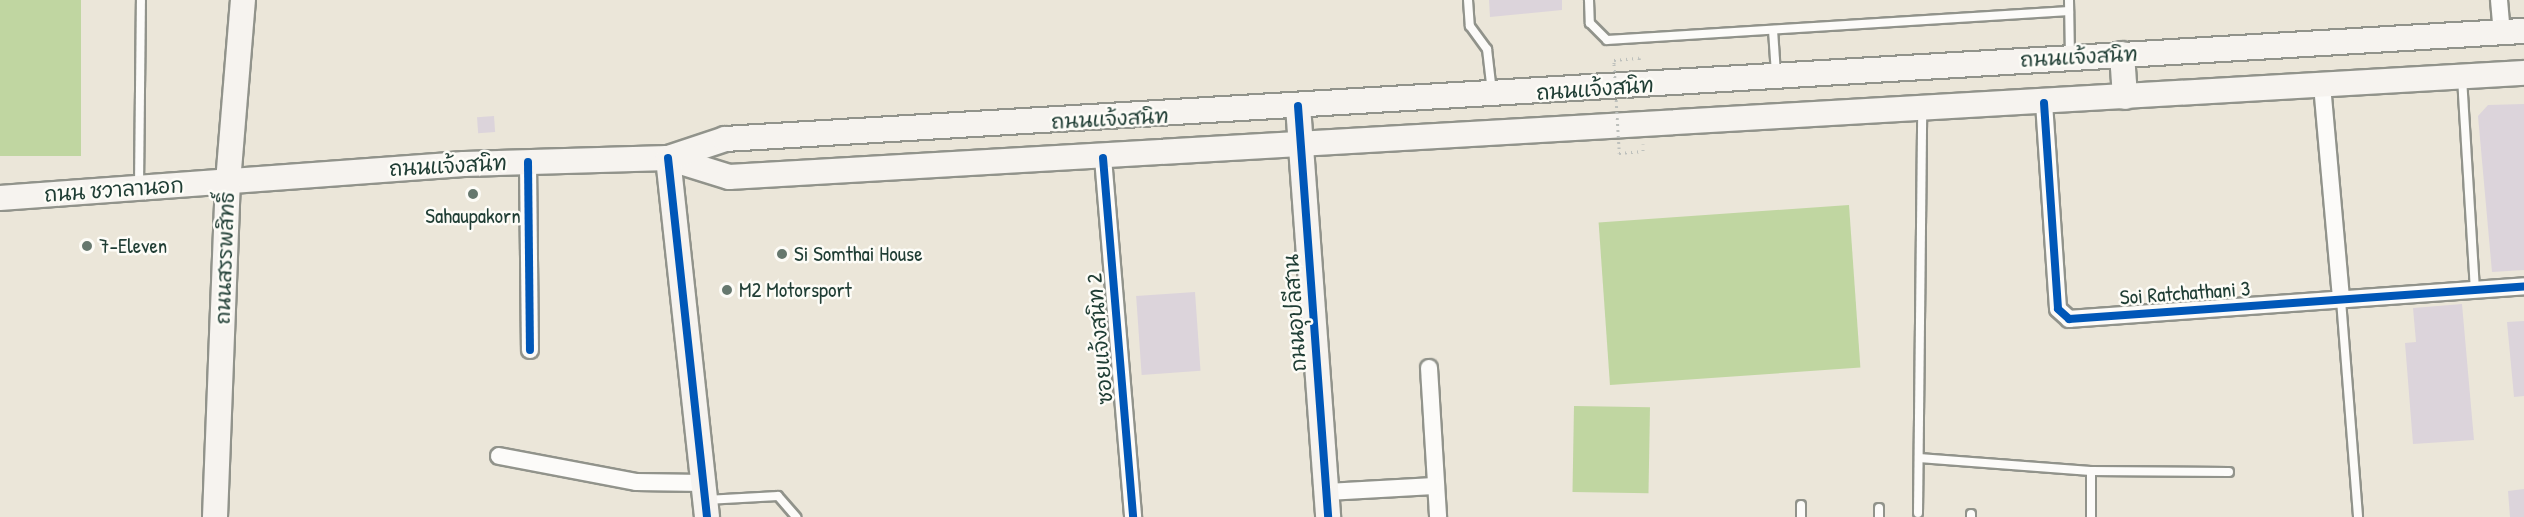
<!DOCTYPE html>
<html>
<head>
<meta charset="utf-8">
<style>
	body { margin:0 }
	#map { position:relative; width:2524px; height:517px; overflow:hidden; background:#ebe6d9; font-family:"Patrick Hand","Playpen Sans Thai",sans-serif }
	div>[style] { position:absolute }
	.green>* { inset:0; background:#c0d6a1; transform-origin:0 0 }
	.building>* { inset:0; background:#dcd4db; transform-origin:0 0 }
	.path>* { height:3px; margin-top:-1.5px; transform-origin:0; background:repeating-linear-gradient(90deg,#bdc0bc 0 1.5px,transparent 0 6px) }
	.roads { filter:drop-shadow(2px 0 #91938b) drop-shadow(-2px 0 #91938b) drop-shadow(0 2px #91938b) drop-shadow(0 -2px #91938b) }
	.lane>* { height:8px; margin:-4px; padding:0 4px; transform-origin:4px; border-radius:4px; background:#fcfbf9 }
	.street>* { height:16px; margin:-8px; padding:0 8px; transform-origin:8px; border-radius:8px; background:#fcfbf9 }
	.secondary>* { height:24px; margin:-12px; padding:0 12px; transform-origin:12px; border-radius:12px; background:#f6f3ef }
	.path-bridge>* { height:3px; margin-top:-1.5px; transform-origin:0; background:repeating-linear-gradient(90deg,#bdc0bc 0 1.5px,transparent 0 6px) }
	.cycleway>* { height:8px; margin:-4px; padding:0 4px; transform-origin:4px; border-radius:4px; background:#0057b8 }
	.dots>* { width:16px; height:16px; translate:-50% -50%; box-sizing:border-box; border:3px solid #fdfcf7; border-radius:50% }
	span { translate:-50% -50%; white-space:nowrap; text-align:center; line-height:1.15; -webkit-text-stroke:5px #fdfcf7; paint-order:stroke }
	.street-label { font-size:21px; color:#1f3d34 }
	.poi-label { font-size:21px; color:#1f3d34 }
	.left { translate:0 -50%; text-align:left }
</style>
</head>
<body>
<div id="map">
	<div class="green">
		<div style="left:0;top:0;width:81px;height:156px"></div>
		<div style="left:1849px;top:205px;width:163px;height:251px;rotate:86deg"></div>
		<div style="left:1574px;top:406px;width:76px;height:86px;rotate:1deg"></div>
	</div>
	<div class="building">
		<div style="clip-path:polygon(1489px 0,1562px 0,1562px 10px,1490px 17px)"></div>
		<div style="clip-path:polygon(2524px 104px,2524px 270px,2492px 272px,2478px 116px,2488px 105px)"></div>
		<div style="left:494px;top:116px;width:16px;height:17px;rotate:86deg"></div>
		<div style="left:1195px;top:292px;width:79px;height:59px;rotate:86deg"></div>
		<div style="clip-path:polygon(2462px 304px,2474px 440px,2413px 444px,2405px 343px,2416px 342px,2413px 308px)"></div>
		<div style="clip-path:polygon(2524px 321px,2524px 396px,2514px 397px,2507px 322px)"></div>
		<div style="clip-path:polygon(2524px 489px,2524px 517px,2510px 517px,2508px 491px)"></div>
	</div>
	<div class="path">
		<div style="left:1614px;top:64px;width:4px;rotate:-90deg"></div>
		<div style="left:1614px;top:60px;width:25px;rotate:-5deg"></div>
		<div style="left:1639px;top:58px;width:5px;rotate:79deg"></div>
		<div style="left:1619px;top:147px;width:6px;rotate:90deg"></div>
		<div style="left:1619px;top:153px;width:24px;rotate:-5deg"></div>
		<div style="left:1643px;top:151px;width:7px;rotate:-90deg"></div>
	</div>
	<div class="roads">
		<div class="lane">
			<div style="left:1468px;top:0;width:26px;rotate:86deg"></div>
			<div style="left:1470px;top:26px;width:29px;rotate:54deg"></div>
			<div style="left:1487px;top:49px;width:43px;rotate:83.4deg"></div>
			<div style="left:1589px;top:0;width:23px;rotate:88deg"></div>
			<div style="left:1590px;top:23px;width:24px;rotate:45deg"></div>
			<div style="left:1607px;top:40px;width:463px;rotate:-3.6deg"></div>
			<div style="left:2069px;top:0;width:57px;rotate:89deg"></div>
			<div style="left:1773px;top:30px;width:44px;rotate:86.1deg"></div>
			<div style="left:2462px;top:78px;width:211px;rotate:86.5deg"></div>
			<div style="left:139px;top:186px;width:186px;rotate:-89.4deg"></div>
			<div style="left:2341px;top:300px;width:218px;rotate:85.5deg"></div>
			<div style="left:1919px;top:458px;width:172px;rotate:4.3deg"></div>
			<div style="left:2091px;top:471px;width:138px;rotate:0.4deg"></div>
			<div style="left:2091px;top:471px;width:46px;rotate:90deg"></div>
			<div style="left:706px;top:500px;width:72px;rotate:-3.2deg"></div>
			<div style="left:778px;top:496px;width:28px;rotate:49deg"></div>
			<div style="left:1801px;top:505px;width:12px;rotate:90deg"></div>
			<div style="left:1918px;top:513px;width:403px;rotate:-89.4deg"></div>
			<div style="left:1879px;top:517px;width:9px;rotate:-90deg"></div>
			<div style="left:1971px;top:517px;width:3px;rotate:-90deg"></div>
		</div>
		<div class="street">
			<div style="left:2499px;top:0;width:32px;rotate:85deg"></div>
			<div style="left:2322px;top:85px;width:216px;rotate:84.9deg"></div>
			<div style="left:2044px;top:103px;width:206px;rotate:86.1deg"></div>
			<div style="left:2058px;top:309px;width:15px;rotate:42deg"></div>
			<div style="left:2069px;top:319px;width:456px;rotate:-4.1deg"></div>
			<div style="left:1103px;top:158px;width:360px;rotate:85.2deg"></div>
			<div style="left:528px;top:162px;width:188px;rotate:89.4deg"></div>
			<div style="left:1429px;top:368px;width:149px;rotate:86.5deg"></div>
			<div style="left:499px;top:456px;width:139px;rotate:10.7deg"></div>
			<div style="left:636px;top:482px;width:68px;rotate:0.8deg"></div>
			<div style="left:1326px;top:492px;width:109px;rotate:-3.2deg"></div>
		</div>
		<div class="secondary">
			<div style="left:2122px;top:54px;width:43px;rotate:86deg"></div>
			<div style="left:1298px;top:106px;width:412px;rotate:85.8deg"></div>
			<div style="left:668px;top:158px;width:64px;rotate:17.3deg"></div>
			<div style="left:729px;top:177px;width:1798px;rotate:-3.32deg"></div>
			<div style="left:668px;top:158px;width:361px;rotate:83.8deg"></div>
			<div style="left:0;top:198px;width:465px;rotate:-4.2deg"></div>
			<div style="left:464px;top:164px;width:204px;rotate:-1.7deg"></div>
			<div style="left:668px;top:158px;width:60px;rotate:-18.4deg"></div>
			<div style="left:725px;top:139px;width:1802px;rotate:-3.44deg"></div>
			<div style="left:215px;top:517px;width:335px;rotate:-87.8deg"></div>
			<div style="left:228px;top:182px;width:183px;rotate:-85.3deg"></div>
		</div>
	</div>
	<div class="path-bridge">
		<div style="left:1614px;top:64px;width:83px;rotate:86.6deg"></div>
	</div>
	<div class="cycleway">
		<div style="left:2044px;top:103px;width:206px;rotate:86.1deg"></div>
		<div style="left:2058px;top:309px;width:15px;rotate:42deg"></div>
		<div style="left:2069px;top:319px;width:456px;rotate:-4.1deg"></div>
		<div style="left:1298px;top:106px;width:412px;rotate:85.8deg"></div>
		<div style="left:668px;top:158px;width:361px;rotate:83.8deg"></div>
		<div style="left:1103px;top:158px;width:360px;rotate:85.2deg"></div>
		<div style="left:528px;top:162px;width:188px;rotate:89.4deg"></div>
	</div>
	<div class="dots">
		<div style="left:473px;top:194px;background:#66786e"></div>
		<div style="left:87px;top:246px;background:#66786e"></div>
		<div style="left:782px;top:254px;background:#66786e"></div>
		<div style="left:727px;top:290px;background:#66786e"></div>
	</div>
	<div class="street-label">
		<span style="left:2079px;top:57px;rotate:-3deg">ถนนแจ้งสนิท</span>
		<span style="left:1595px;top:89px;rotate:-4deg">ถนนแจ้งสนิท</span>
		<span style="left:1110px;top:119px;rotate:-3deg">ถนนแจ้งสนิท</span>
		<span style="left:448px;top:166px;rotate:-3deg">ถนนแจ้งสนิท</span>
		<span style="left:114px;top:190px;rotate:-4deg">ถนน ชวาลานอก</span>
		<span style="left:225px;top:258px;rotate:-88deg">ถนนสรรพสิทธิ์</span>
		<span style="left:2185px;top:293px;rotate:-4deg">Soi Ratchathani 3</span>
		<span style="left:1295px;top:313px;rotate:-94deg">ถนนอุปลีสาน</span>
		<span style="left:1100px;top:339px;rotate:-95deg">ซอยแจ้งสนิท 2</span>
	</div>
	<div class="poi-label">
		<span style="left:473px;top:216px">Sahaupakorn</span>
		<span class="left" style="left:99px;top:246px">7-Eleven</span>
		<span class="left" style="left:794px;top:254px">Si Somthai House</span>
		<span class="left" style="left:739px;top:290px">M2 Motorsport</span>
	</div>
</div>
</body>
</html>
